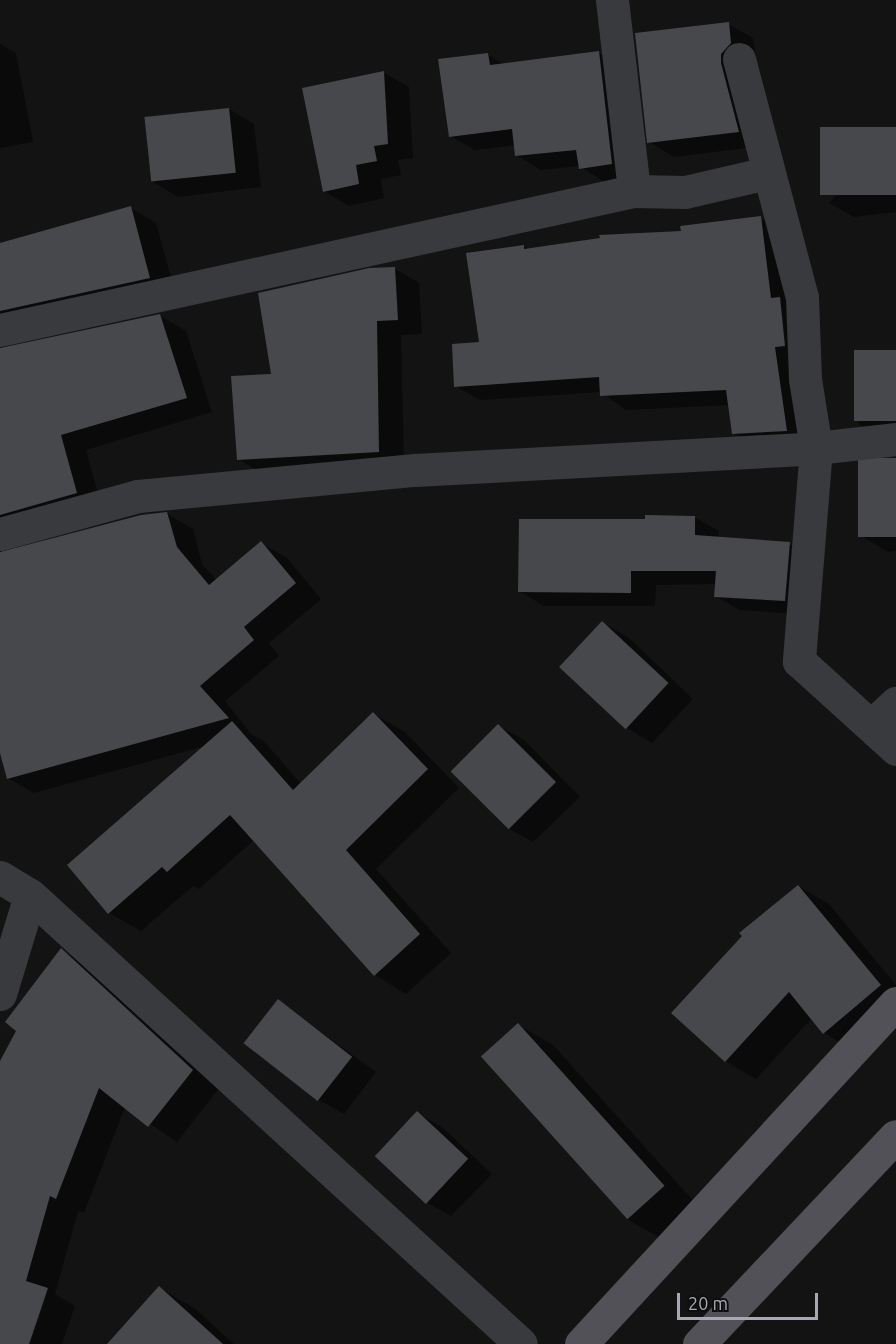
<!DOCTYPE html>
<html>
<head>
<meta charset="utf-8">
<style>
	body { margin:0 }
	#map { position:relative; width:896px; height:1344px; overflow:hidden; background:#131314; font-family:Ubuntu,sans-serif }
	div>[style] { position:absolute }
	.shadow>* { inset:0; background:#0007 }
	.building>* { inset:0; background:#47484c; transform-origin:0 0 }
	.minor>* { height:33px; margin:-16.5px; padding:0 16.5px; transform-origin:16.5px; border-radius:16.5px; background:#393a3d }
	.major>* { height:33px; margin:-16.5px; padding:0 16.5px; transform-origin:16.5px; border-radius:16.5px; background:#515157 }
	span { translate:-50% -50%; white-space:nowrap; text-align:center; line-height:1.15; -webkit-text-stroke:4.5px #0e0e0f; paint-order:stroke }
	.scale { position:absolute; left:677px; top:1293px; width:141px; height:27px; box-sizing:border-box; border:3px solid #a6a9b3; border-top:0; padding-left:8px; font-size:18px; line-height:21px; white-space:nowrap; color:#a6a9b3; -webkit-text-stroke:4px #0e0e0f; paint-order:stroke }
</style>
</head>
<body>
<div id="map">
	<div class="shadow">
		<div style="clip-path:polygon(728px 24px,753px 38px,756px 57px,746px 68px,763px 146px,674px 157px,649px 142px)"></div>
		<div style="clip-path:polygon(0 44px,16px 53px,33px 142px,0 148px)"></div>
		<div style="clip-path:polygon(599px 53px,624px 67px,636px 178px,606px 183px,580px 166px,541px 170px,516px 155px,515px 145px,475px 150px,450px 136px,488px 55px,505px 65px)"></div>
		<div style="clip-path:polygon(384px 73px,409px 87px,413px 158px,398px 160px,401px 175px,381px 179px,384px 198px,349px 206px,324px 191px)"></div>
		<div style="clip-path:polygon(229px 109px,254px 124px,261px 187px,178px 197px,153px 182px)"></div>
		<div style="clip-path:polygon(896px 130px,896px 212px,854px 217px,829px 203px)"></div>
		<div style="clip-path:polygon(131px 208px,156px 223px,175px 292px,8px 339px,7px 349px,160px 316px,186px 331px,212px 412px,86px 450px,102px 508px,8px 544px,8px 553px,167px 514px,193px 529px,202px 564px,217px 581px,261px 543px,287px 558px,321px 599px,269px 643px,279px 656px,225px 701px,251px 734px,264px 741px,301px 784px,373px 714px,405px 732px,459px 788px,376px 869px,451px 953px,406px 994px,375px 975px,254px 840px,199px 889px,193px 886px,141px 931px,109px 913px,205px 746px,34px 793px,8px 778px,0 748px,0 244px)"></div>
		<div style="clip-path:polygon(761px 218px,786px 232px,811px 445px,758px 447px,733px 433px,729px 405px,626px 410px,601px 392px,480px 400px,455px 386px,481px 343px,523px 246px,530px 250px,683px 232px)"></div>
		<div style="clip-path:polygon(394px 268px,419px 283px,422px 334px,401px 335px,404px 465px,263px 474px,238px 459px,272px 376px)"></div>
		<div style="clip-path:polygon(896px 352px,896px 437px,883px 438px,858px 424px)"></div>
		<div style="clip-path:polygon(896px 459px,896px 551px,888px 552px,863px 537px)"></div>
		<div style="clip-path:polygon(694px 517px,719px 531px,719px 539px,789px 544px,814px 558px,810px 615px,740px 610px,715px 596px,716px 584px,656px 585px,655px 606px,544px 606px,519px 591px,647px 521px)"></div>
		<div style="clip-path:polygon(603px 623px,628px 637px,693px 699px,652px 743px,627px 728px)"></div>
		<div style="clip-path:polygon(499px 726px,524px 740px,580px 797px,533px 842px,508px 828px)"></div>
		<div style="clip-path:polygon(798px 886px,829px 904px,896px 985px,896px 1016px,855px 1051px,824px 1033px,812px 1018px,756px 1079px,725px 1061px)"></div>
		<div style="clip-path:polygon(61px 950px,89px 967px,220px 1087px,177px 1142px,125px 1107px,84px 1213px,78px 1211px,55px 1294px,75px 1306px,62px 1344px,30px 1344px,48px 1291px,27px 1344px,0 1344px,0 1065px)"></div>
		<div style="clip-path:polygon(278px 1001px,376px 1072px,344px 1114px,319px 1100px,245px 1042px)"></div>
		<div style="clip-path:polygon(518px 1025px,553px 1045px,698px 1206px,662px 1239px,627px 1219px)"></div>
		<div style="clip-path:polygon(417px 1113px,442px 1127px,492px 1174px,451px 1216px,426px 1202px,377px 1156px)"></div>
		<div style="clip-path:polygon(160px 1288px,194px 1308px,234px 1344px,109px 1344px)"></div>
	</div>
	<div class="building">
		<div style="clip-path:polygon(729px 22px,731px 43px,721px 54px,721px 63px,739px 132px,647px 143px,635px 33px)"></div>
		<div style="clip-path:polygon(599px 51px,612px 164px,579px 169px,576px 150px,515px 156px,512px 129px,449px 137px,438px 59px,488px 53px,490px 65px)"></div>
		<div style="clip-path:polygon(384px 71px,388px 144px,374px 146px,377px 161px,356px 165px,359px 184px,323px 192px,302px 88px)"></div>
		<div style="left:229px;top:108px;width:65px;height:85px;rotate:84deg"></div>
		<div style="left:896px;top:127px;width:68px;height:76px;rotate:90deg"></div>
		<div style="clip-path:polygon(131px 206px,150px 278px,0 311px,0 243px)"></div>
		<div style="clip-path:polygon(761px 216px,771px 298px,780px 297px,785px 346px,775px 347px,787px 431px,732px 434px,726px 390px,600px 396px,599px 377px,454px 387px,452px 344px,479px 342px,466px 253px,524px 245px,524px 249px,600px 238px,599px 235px,681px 231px,680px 226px)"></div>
		<div style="clip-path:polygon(395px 267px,398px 320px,377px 321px,379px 452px,237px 460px,231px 376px,271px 374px,258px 293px,369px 268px)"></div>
		<div style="clip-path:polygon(160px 314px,187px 398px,61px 435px,77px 493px,0 515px,0 348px)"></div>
		<div style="left:896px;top:350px;width:71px;height:42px;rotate:90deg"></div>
		<div style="left:896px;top:458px;width:79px;height:38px;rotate:90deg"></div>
		<div style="clip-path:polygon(167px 512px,177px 547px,209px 585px,261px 541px,296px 583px,244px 627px,254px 640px,200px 686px,229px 718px,7px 779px,0 753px,0 552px,141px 515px)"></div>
		<div style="clip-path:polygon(645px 515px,695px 516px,695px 535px,790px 542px,785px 601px,714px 597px,716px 571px,631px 571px,631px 593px,518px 592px,519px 519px,645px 519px)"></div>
		<div style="left:602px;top:621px;width:91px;height:63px;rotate:43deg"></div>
		<div style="clip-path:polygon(373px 712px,428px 769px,346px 850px,420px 934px,374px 976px,230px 815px,167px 872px,162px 867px,108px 914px,67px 865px,232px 721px,293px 790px)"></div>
		<div style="left:498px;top:724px;width:82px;height:67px;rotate:45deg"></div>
		<div style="clip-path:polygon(798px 885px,881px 985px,823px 1034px,789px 992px,725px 1062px,671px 1013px,742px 936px,739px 933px)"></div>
		<div style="clip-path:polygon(61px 948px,193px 1070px,148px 1127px,99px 1088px,56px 1199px,50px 1196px,26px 1281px,48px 1288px,29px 1344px,0 1344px,0 1061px,16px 1031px,5px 1022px)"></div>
		<div style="left:278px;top:999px;width:94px;height:56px;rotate:38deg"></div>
		<div style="left:518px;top:1023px;width:219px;height:50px;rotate:48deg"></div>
		<div style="left:417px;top:1111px;width:70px;height:62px;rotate:43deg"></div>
		<div style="clip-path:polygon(159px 1286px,223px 1344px,107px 1344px)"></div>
	</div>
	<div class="minor">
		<div style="left:612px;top:0;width:192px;rotate:83.4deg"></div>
		<div style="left:739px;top:59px;width:246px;rotate:75.2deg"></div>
		<div style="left:802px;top:297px;width:82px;rotate:87.9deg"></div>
		<div style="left:805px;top:379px;width:70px;rotate:80.9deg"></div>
		<div style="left:816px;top:448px;width:214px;rotate:94.6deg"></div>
		<div style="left:799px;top:661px;width:131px;rotate:42.2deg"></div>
		<div style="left:0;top:330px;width:649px;rotate:-12.37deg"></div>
		<div style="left:634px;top:191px;width:51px;rotate:1.1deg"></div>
		<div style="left:685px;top:192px;width:84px;rotate:-13deg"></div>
		<div style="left:0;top:534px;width:143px;rotate:-15.4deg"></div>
		<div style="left:138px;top:496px;width:278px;rotate:-5.4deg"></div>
		<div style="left:415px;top:470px;width:402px;rotate:-3.1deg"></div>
		<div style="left:816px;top:448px;width:81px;rotate:-6.4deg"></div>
		<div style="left:871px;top:726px;width:34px;rotate:-43deg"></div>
		<div style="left:0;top:877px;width:35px;rotate:31deg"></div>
		<div style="left:30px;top:895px;width:665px;rotate:42.44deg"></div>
		<div style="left:0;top:994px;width:103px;rotate:-73.1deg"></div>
	</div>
	<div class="major">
		<div style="left:581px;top:1344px;width:464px;rotate:-47.3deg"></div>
		<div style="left:699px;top:1344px;width:286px;rotate:-46.6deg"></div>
	</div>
	<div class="scale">20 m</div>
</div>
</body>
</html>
